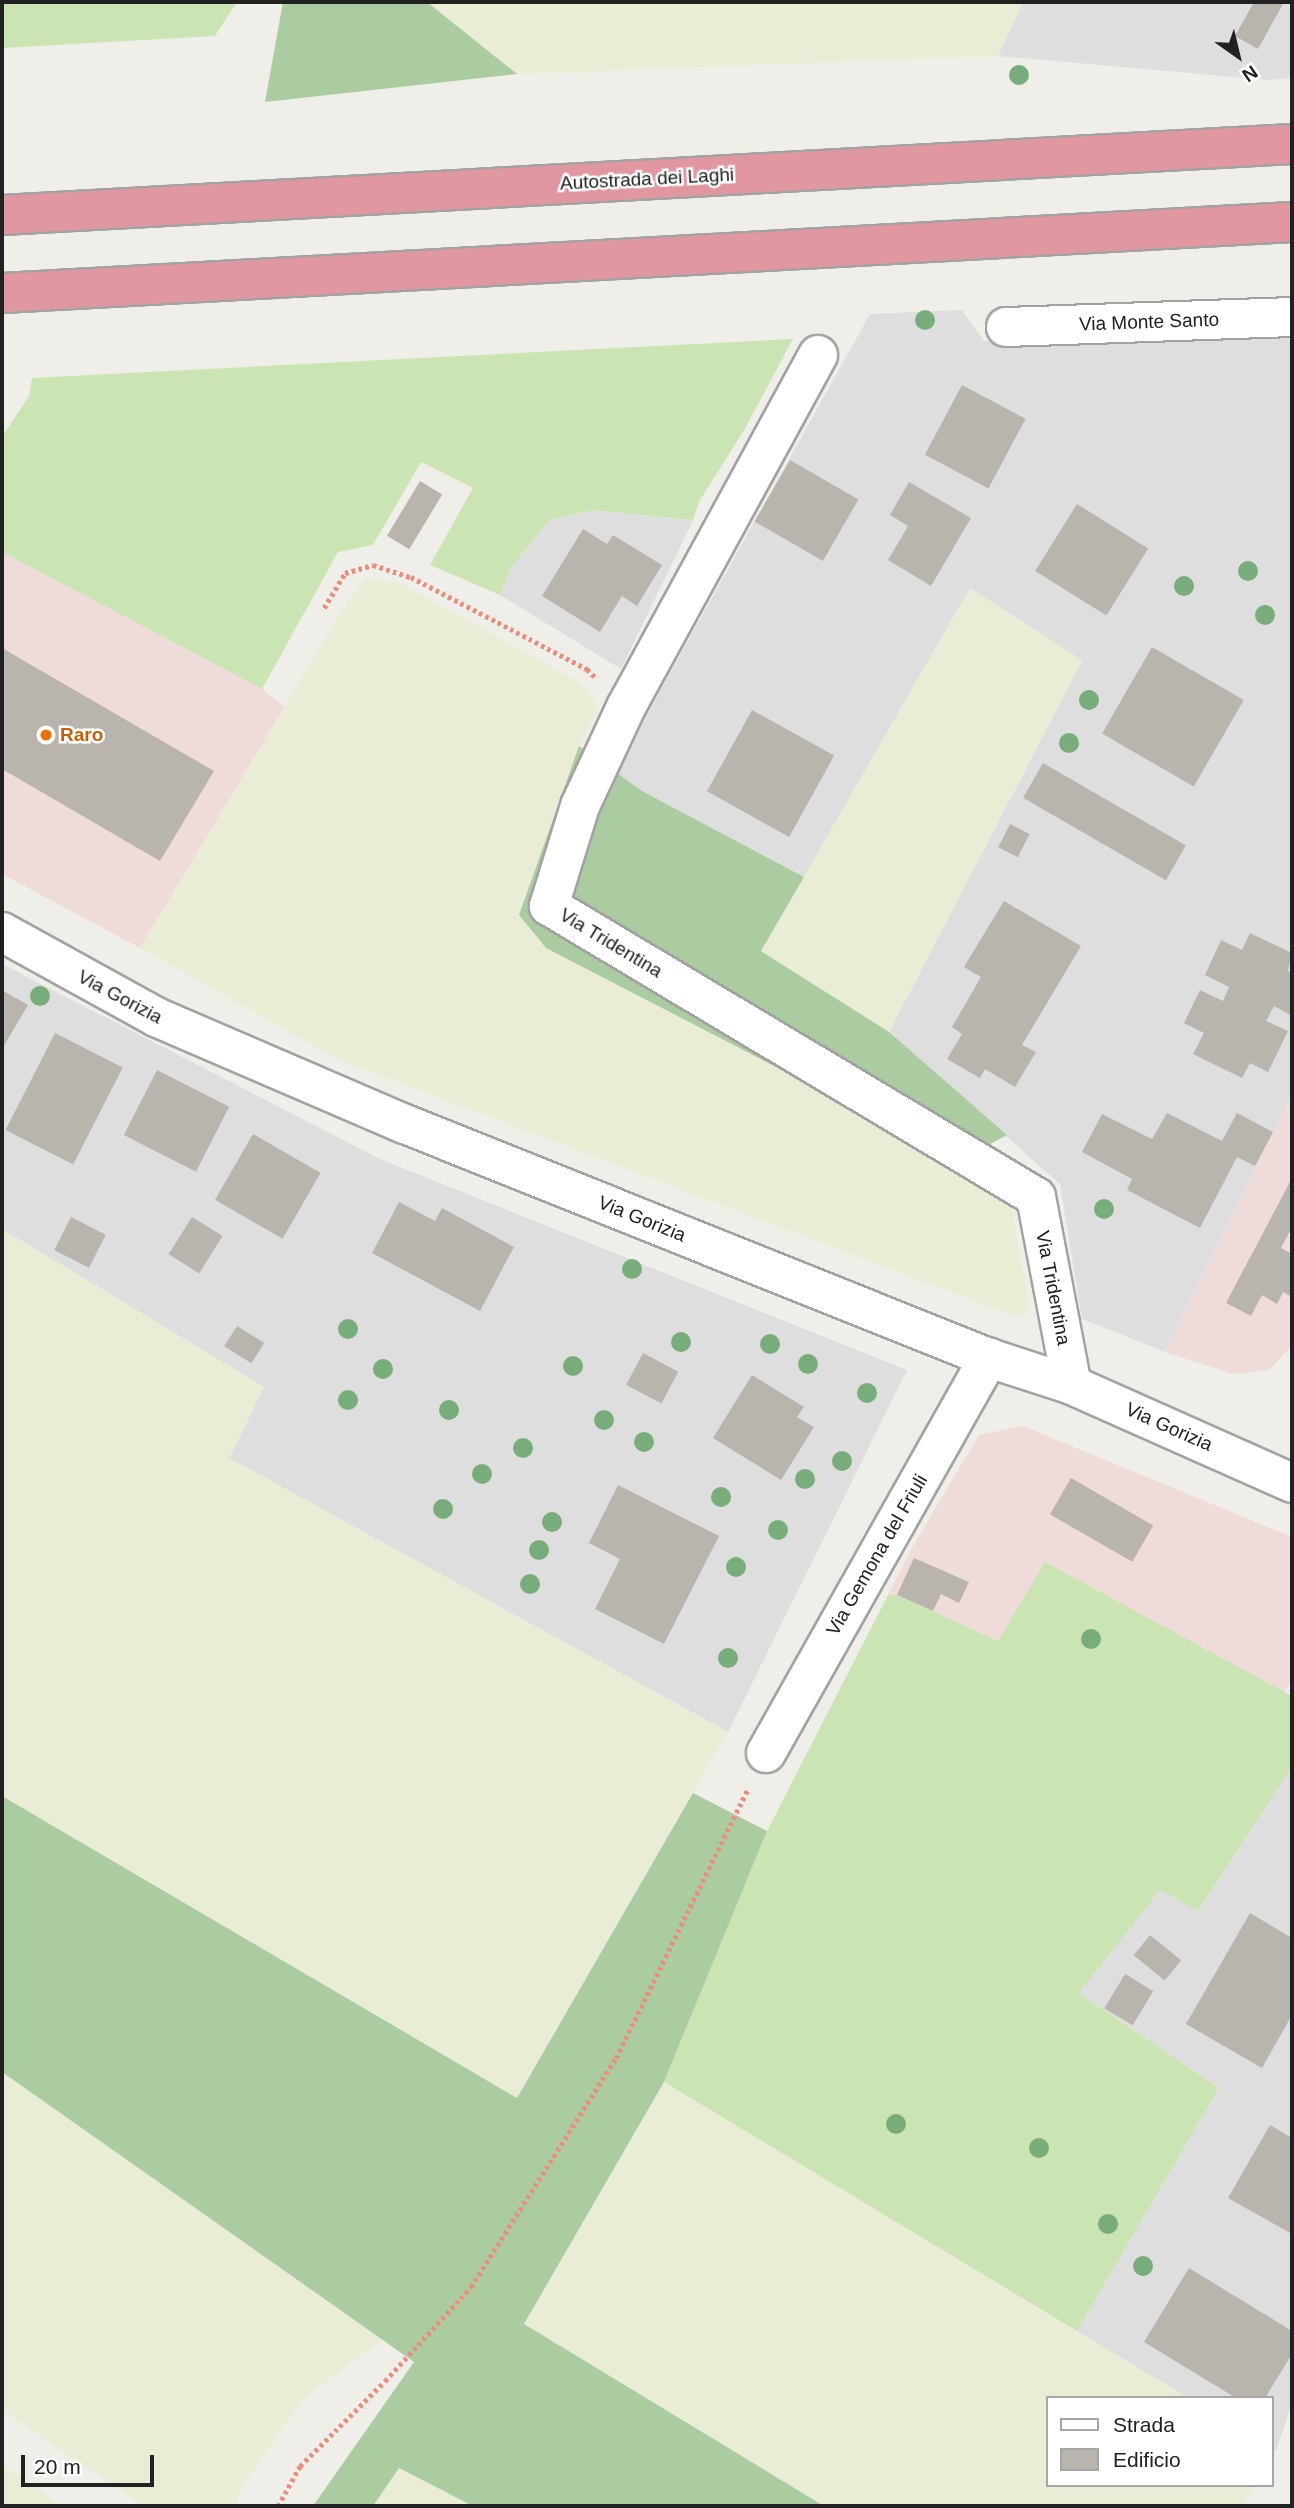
<!DOCTYPE html>
<html>
<head>
<meta charset="utf-8">
<style>
	body { margin:0 }
	#map { position:relative; width:1294px; height:2508px; overflow:hidden; background:#f0eee8; font-family:Arial,sans-serif }
	div>[style] { position:absolute }
	.residential>* { inset:0; background:#dfdede }
	.commercial>* { inset:0; background:#efdbd9 }
	.farmland>* { inset:0; background:#eaedd6 }
	.grass>* { inset:0; background:#cae5b3 }
	.forest>* { inset:0; background:#abcca1 }
	.building>* { inset:0; background:#bab4ae; transform-origin:0 0 }
	.path>* { height:4.5px; margin-top:-2.25px; transform-origin:0; background:repeating-linear-gradient(90deg,#ee8c7b 0 3.5px,transparent 0 7px) }
	.roads { filter:drop-shadow(2px 0 #a2a2a2) drop-shadow(-2px 0 #a2a2a2) drop-shadow(0 2px #a2a2a2) drop-shadow(0 -2px #a2a2a2) }
	.minor>* { height:38px; margin:-19px; padding:0 19px; transform-origin:19px; border-radius:19px; background:#fff }
	.highway>* { height:38px; margin:-19px; padding:0 19px; transform-origin:19px; border-radius:19px; background:#e097a2 }
	.trees>* { width:20px; height:20px; margin:-10px; border-radius:50%; background:#78ad7b }
	.dots>* { width:19px; height:19px; translate:-50% -50%; box-sizing:border-box; border:4px solid #fff; border-radius:50% }
	span { translate:-50% -50%; white-space:nowrap; text-align:center; line-height:1.15; -webkit-text-stroke:5px #fff; paint-order:stroke }
	.street-label { font-size:19px; color:#212121 }
	.food-label { font-size:19px; color:#c56008; font-weight:700 }
	.left { translate:0 -50%; text-align:left }
	.frame { position:absolute; inset:0; border:4px solid #212121; pointer-events:none }
	.legend { position:absolute; left:1046px; top:2396px; width:228px; height:91px; box-sizing:border-box; background:#fff; border:2px solid #a6a6a6; margin:0; padding:9px 12px; list-style:none; font-size:21px; color:#212121 }
	.legend li { display:flex; align-items:center; gap:14px; height:35px }
	.legend b { width:35px; border:2px solid #a6a6a6 }
	.north { position:absolute; left:1203px; top:21px; width:70px; height:70px; -webkit-text-stroke:5px #fff; paint-order:stroke; rotate:146deg; font-size:19px; font-weight:700; line-height:28px; text-align:center; color:#212121 }
	.north::after { content:''; display:block; margin:auto; width:24px; height:32px; background:#212121; clip-path:polygon(50% 0,100% 100%,50% 72%,0 100%) }
	.scale { position:absolute; left:21px; top:2455px; width:133px; height:32px; box-sizing:border-box; border:4px solid #212121; border-top:0; padding-left:9px; font-size:21px; line-height:24px; white-space:nowrap; color:#212121; -webkit-text-stroke:5px #fff; paint-order:stroke }
</style>
</head>
<body>
<div id="map">
	<div class="residential">
		<div style="clip-path:polygon(1023px 2px,1292px 2px,1292px 78px,1267px 80px,998px 56px)"></div>
		<div style="clip-path:polygon(962px 310px,984px 341px,1292px 338px,1292px 1095px,1165px 1352px,1082px 1319px,1060px 1184px,889px 1032px,1082px 661px,970px 589px,804px 877px,642px 791px,615px 772px,870px 314px)"></div>
		<div style="clip-path:polygon(594px 510px,693px 520px,621px 669px,500px 595px,511px 568px,549px 520px)"></div>
		<div style="clip-path:polygon(2px 964px,380px 1159px,907px 1370px,728px 1732px,229px 1458px,264px 1387px,2px 1229px)"></div>
		<div style="clip-path:polygon(1292px 1767px,1292px 2403px,1276px 2451px,1271px 2448px,1271px 2398px,1188px 2398px,1077px 2331px,1219px 2088px,1079px 1993px,1160px 1889px,1199px 1910px)"></div>
	</div>
	<div class="commercial">
		<div style="clip-path:polygon(2px 552px,262px 689px,285px 708px,140px 948px,2px 874px)"></div>
		<div style="clip-path:polygon(1292px 1095px,1292px 1346px,1269px 1370px,1232px 1374px,1165px 1352px)"></div>
		<div style="clip-path:polygon(1023px 1426px,1292px 1537px,1292px 1680px,1284px 1692px,1045px 1563px,998px 1641px,897px 1595px,888px 1595px,913px 1546px,979px 1435px)"></div>
	</div>
	<div class="farmland">
		<div style="clip-path:polygon(427px 2px,1023px 2px,998px 56px,517px 74px)"></div>
		<div style="clip-path:polygon(365px 578px,404px 585px,582px 684px,599px 708px,579px 746px,519px 915px,988px 1177px,1011px 1205px,1030px 1308px,1019px 1318px,337px 1059px,140px 948px,341px 612px)"></div>
		<div style="clip-path:polygon(970px 588px,1082px 660px,889px 1032px,761px 951px)"></div>
		<div style="clip-path:polygon(2px 1229px,264px 1387px,229px 1458px,728px 1732px,517px 2098px,2px 1796px)"></div>
		<div style="clip-path:polygon(2px 2072px,382px 2340px,303px 2399px,239px 2492px,235px 2506px,143px 2506px,2px 2410px)"></div>
		<div style="clip-path:polygon(664px 2082px,1188px 2398px,1047px 2398px,1047px 2485px,1255px 2485px,1243px 2506px,824px 2506px,524px 2324px)"></div>
		<div style="clip-path:polygon(2px 2464px,62px 2506px,63px 2506px,2px 2506px)"></div>
		<div style="clip-path:polygon(399px 2468px,473px 2506px,373px 2506px)"></div>
	</div>
	<div class="grass">
		<div style="clip-path:polygon(2px 2px,237px 2px,215px 36px,2px 48px)"></div>
		<div style="clip-path:polygon(793px 339px,743px 432px,700px 500px,693px 520px,594px 510px,549px 520px,511px 568px,500px 595px,430px 565px,473px 488px,421px 462px,373px 545px,338px 552px,262px 689px,2px 552px,2px 437px,29px 396px,32px 378px)"></div>
		<div style="clip-path:polygon(1045px 1562px,1292px 1696px,1292px 1767px,1198px 1911px,1160px 1890px,1079px 1993px,1219px 2088px,1077px 2331px,664px 2082px,767px 1831px,888px 1595px,897px 1595px,998px 1641px)"></div>
	</div>
	<div class="forest">
		<div style="clip-path:polygon(283px 2px,427px 2px,517px 74px,265px 102px)"></div>
		<div style="clip-path:polygon(579px 746px,642px 791px,804px 877px,761px 951px,889px 1032px,1007px 1135px,958px 1161px,546px 948px,519px 915px)"></div>
		<div style="clip-path:polygon(693px 1793px,767px 1831px,664px 2082px,524px 2324px,824px 2506px,473px 2506px,399px 2468px,373px 2506px,313px 2506px,414px 2362px,2px 2072px,2px 1796px,517px 2098px)"></div>
	</div>
	<div class="building">
		<div style="clip-path:polygon(1254px 2px,1284px 2px,1258px 49px,1235px 36px)"></div>
		<div style="left:962px;top:385px;width:72px;height:79px;rotate:28deg"></div>
		<div style="left:790px;top:460px;width:79px;height:71px;rotate:30deg"></div>
		<div style="left:420px;top:481px;width:26px;height:64px;rotate:31deg"></div>
		<div style="clip-path:polygon(909px 482px,971px 518px,931px 586px,888px 560px,908px 526px,890px 515px)"></div>
		<div style="left:1077px;top:504px;width:84px;height:79px;rotate:32deg"></div>
		<div style="clip-path:polygon(583px 529px,607px 544px,613px 535px,662px 565px,637px 606px,622px 596px,600px 632px,542px 596px)"></div>
		<div style="left:1152px;top:647px;width:106px;height:100px;rotate:30deg"></div>
		<div style="clip-path:polygon(2px 648px,214px 771px,160px 861px,2px 769px)"></div>
		<div style="left:752px;top:710px;width:94px;height:93px;rotate:29deg"></div>
		<div style="left:1043px;top:763px;width:165px;height:40px;rotate:30deg"></div>
		<div style="left:1010px;top:824px;width:22px;height:26px;rotate:27deg"></div>
		<div style="clip-path:polygon(1004px 901px,1081px 946px,1022px 1045px,1036px 1052px,1015px 1087px,985px 1069px,980px 1078px,947px 1059px,962px 1034px,952px 1027px,981px 977px,964px 967px)"></div>
		<div style="clip-path:polygon(1250px 933px,1292px 953px,1288px 971px,1292px 973px,1292px 1016px,1274px 1006px,1266px 1021px,1288px 1031px,1268px 1072px,1250px 1063px,1242px 1078px,1193px 1054px,1204px 1033px,1184px 1023px,1200px 990px,1223px 1001px,1229px 987px,1205px 975px,1221px 940px,1242px 950px)"></div>
		<div style="clip-path:polygon(2px 990px,28px 1005px,2px 1049px)"></div>
		<div style="left:55px;top:1033px;width:76px;height:109px;rotate:27deg"></div>
		<div style="left:157px;top:1070px;width:81px;height:73px;rotate:27deg"></div>
		<div style="clip-path:polygon(1167px 1113px,1222px 1141px,1237px 1113px,1273px 1132px,1255px 1166px,1237px 1157px,1200px 1228px,1127px 1190px,1132px 1179px,1082px 1152px,1102px 1114px,1152px 1139px)"></div>
		<div style="left:253px;top:1134px;width:78px;height:76px;rotate:30deg"></div>
		<div style="clip-path:polygon(1292px 1178px,1292px 1227px,1281px 1248px,1292px 1254px,1292px 1297px,1283px 1292px,1277px 1304px,1262px 1295px,1251px 1316px,1226px 1303px)"></div>
		<div style="clip-path:polygon(399px 1202px,435px 1221px,442px 1208px,514px 1247px,480px 1311px,372px 1253px)"></div>
		<div style="left:71px;top:1217px;width:39px;height:37px;rotate:27deg"></div>
		<div style="left:192px;top:1217px;width:36px;height:44px;rotate:32deg"></div>
		<div style="left:237px;top:1326px;width:32px;height:24px;rotate:32deg"></div>
		<div style="left:643px;top:1353px;width:40px;height:36px;rotate:28deg"></div>
		<div style="clip-path:polygon(752px 1375px,804px 1407px,797px 1417px,814px 1427px,781px 1480px,713px 1438px)"></div>
		<div style="left:1071px;top:1478px;width:95px;height:42px;rotate:30deg"></div>
		<div style="clip-path:polygon(618px 1485px,719px 1536px,664px 1644px,595px 1609px,620px 1559px,589px 1543px)"></div>
		<div style="clip-path:polygon(914px 1558px,969px 1582px,959px 1603px,941px 1594px,933px 1611px,897px 1595px)"></div>
		<div style="clip-path:polygon(1250px 1913px,1292px 1938px,1292px 2015px,1262px 2068px,1186px 2024px)"></div>
		<div style="left:1150px;top:1935px;width:40px;height:26px;rotate:39deg"></div>
		<div style="left:1125px;top:1974px;width:33px;height:40px;rotate:31deg"></div>
		<div style="clip-path:polygon(1270px 2125px,1292px 2138px,1292px 2234px,1228px 2198px)"></div>
		<div style="clip-path:polygon(1189px 2268px,1292px 2331px,1292px 2354px,1265px 2398px,1236px 2398px,1144px 2342px)"></div>
	</div>
	<div class="path">
		<div style="left:324px;top:608px;width:41px;rotate:-59deg"></div>
		<div style="left:345px;top:573px;width:29px;rotate:-16deg"></div>
		<div style="left:373px;top:565px;width:40px;rotate:18deg"></div>
		<div style="left:411px;top:577px;width:199px;rotate:27.6deg"></div>
		<div style="left:587px;top:669px;width:11px;rotate:45deg"></div>
		<div style="left:278px;top:2506px;width:46px;rotate:-61.2deg"></div>
		<div style="left:300px;top:2466px;width:120px;rotate:-45deg"></div>
		<div style="left:385px;top:2381px;width:127px;rotate:-47.5deg"></div>
		<div style="left:471px;top:2287px;width:271px;rotate:-57.7deg"></div>
		<div style="left:616px;top:2058px;width:301px;rotate:-63.9deg"></div>
	</div>
	<div class="roads">
		<div class="minor">
			<div style="left:1006px;top:327px;width:286px;rotate:-2deg"></div>
			<div style="left:818px;top:355px;width:401px;rotate:118.6deg"></div>
			<div style="left:626px;top:707px;width:109px;rotate:114.9deg"></div>
			<div style="left:580px;top:806px;width:105px;rotate:107.2deg"></div>
			<div style="left:549px;top:906px;width:567px;rotate:30.86deg"></div>
			<div style="left:1036px;top:1197px;width:191px;rotate:79.2deg"></div>
			<div style="left:2px;top:932px;width:176px;rotate:28.9deg"></div>
			<div style="left:156px;top:1017px;width:271px;rotate:23.3deg"></div>
			<div style="left:405px;top:1124px;width:629px;rotate:21.84deg"></div>
			<div style="left:989px;top:1358px;width:87px;rotate:18deg"></div>
			<div style="left:1072px;top:1385px;width:241px;rotate:24deg"></div>
			<div style="left:766px;top:1753px;width:454px;rotate:-60.6deg"></div>
		</div>
		<div class="highway">
			<div style="left:2px;top:215px;width:1292px;rotate:-3.15deg"></div>
			<div style="left:2px;top:293px;width:1292px;rotate:-3.15deg"></div>
		</div>
	</div>
	<div class="trees">
		<div style="left:1019px;top:75px"></div>
		<div style="left:925px;top:320px"></div>
		<div style="left:1248px;top:571px"></div>
		<div style="left:1184px;top:586px"></div>
		<div style="left:1265px;top:615px"></div>
		<div style="left:1089px;top:700px"></div>
		<div style="left:1069px;top:743px"></div>
		<div style="left:40px;top:996px"></div>
		<div style="left:1104px;top:1209px"></div>
		<div style="left:632px;top:1269px"></div>
		<div style="left:348px;top:1329px"></div>
		<div style="left:681px;top:1342px"></div>
		<div style="left:770px;top:1344px"></div>
		<div style="left:808px;top:1364px"></div>
		<div style="left:573px;top:1366px"></div>
		<div style="left:383px;top:1369px"></div>
		<div style="left:867px;top:1393px"></div>
		<div style="left:348px;top:1400px"></div>
		<div style="left:449px;top:1410px"></div>
		<div style="left:604px;top:1420px"></div>
		<div style="left:644px;top:1442px"></div>
		<div style="left:523px;top:1448px"></div>
		<div style="left:842px;top:1461px"></div>
		<div style="left:482px;top:1474px"></div>
		<div style="left:805px;top:1479px"></div>
		<div style="left:721px;top:1497px"></div>
		<div style="left:443px;top:1509px"></div>
		<div style="left:552px;top:1522px"></div>
		<div style="left:778px;top:1530px"></div>
		<div style="left:539px;top:1550px"></div>
		<div style="left:736px;top:1567px"></div>
		<div style="left:530px;top:1584px"></div>
		<div style="left:1091px;top:1639px"></div>
		<div style="left:728px;top:1658px"></div>
		<div style="left:896px;top:2124px"></div>
		<div style="left:1039px;top:2148px"></div>
		<div style="left:1108px;top:2224px"></div>
		<div style="left:1143px;top:2266px"></div>
	</div>
	<div class="dots">
		<div style="left:46px;top:735px;background:#e8710a"></div>
	</div>
	<div class="street-label">
		<span style="left:647px;top:179px;rotate:-3deg">Autostrada dei Laghi</span>
		<span style="left:1149px;top:322px;rotate:-2deg">Via Monte Santo</span>
		<span style="left:611px;top:943px;rotate:31deg">Via Tridentina</span>
		<span style="left:120px;top:997px;rotate:28deg">Via Gorizia</span>
		<span style="left:642px;top:1219px;rotate:22deg">Via Gorizia</span>
		<span style="left:1053px;top:1288px;rotate:79deg">Via Tridentina</span>
		<span style="left:1169px;top:1427px;rotate:24deg">Via Gorizia</span>
		<span style="left:877px;top:1555px;rotate:-60deg">Via Gemona del Friuli</span>
	</div>
	<div class="food-label">
		<span class="left" style="left:60px;top:735px">Raro</span>
	</div>
	<div class="frame"></div>
	<ul class="legend">
	<li><b style="height:9px;background:#fff"></b>Strada</li>
	<li><b style="height:19px;background:#bab4ae"></b>Edificio</li>
	</ul>
	<div class="north">N</div>
	<div class="scale">20 m</div>
</div>
</body>
</html>
